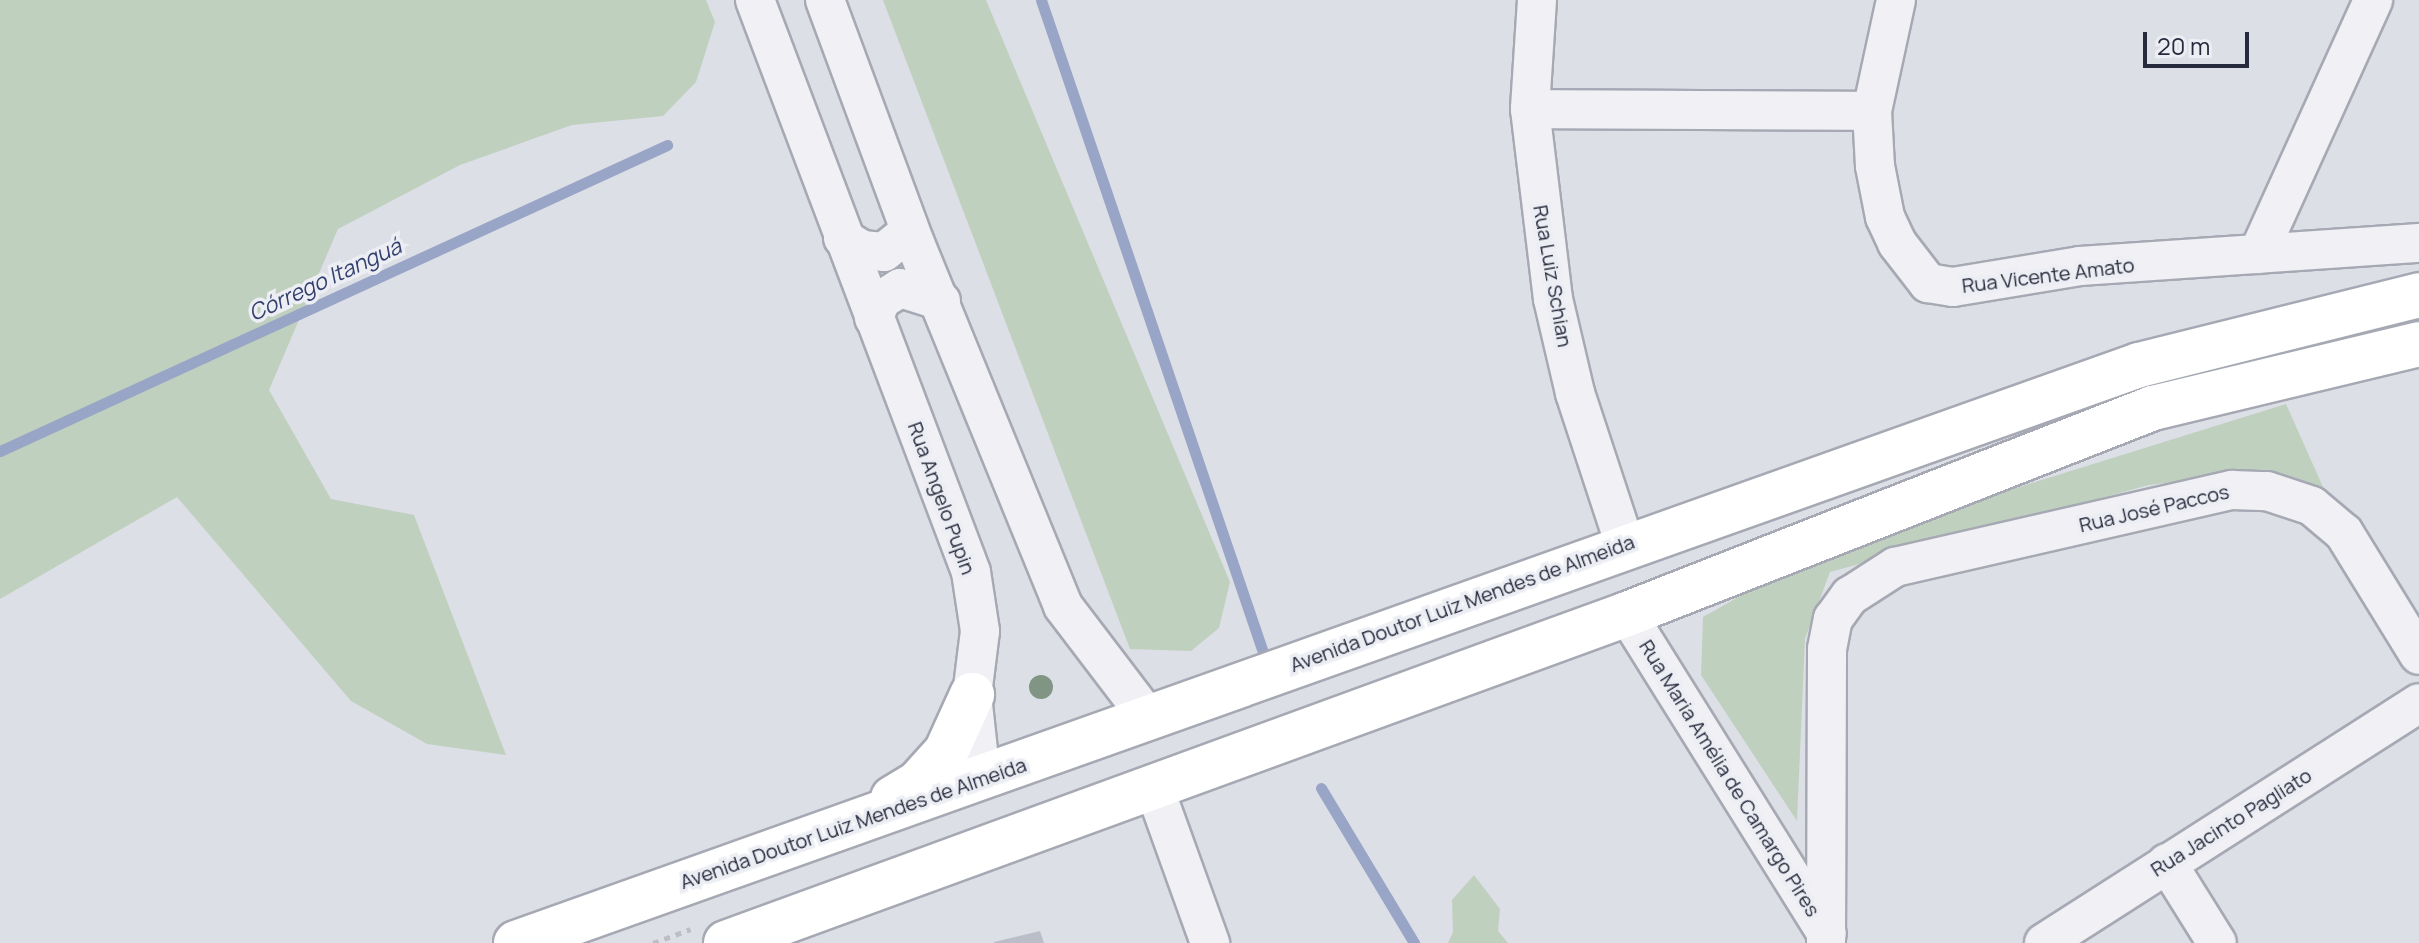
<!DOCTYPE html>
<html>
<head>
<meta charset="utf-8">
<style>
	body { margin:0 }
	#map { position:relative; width:2419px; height:943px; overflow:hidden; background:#dddfe6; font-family:Manrope,sans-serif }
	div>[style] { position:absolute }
	.green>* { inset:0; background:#bfd0bf }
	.stream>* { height:11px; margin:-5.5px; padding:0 5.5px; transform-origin:5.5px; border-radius:5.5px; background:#99a5c6 }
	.building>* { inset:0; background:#bbbdc9 }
	.path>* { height:5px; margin-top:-2.5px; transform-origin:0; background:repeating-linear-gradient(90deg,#bcbdc5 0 6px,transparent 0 12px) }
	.roads { filter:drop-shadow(2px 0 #a6a9b3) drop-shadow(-2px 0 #a6a9b3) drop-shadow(0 2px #a6a9b3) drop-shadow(0 -2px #a6a9b3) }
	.street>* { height:38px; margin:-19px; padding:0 19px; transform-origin:19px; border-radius:19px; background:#f0f0f5 }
	.secondary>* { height:44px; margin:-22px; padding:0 22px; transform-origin:22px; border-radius:22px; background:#fff }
	.trees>* { width:24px; height:24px; margin:-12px; border-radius:50%; background:#819585 }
	span { translate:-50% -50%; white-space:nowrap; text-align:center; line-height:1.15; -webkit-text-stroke:7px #eceef4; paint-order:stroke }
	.street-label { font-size:20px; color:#272a3c }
	.water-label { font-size:22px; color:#33406e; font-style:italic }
	.scale { position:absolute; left:2143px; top:32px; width:106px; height:36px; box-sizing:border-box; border:4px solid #272a3c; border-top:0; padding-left:10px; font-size:24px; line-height:28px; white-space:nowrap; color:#272a3c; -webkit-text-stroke:6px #eceef4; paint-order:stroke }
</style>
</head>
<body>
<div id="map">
	<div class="green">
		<div style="clip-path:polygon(0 0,706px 0,715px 22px,696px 82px,663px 116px,572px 125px,460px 165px,338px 229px,269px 390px,331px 499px,414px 515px,506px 755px,427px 744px,351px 701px,177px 497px,0 599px)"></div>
		<div style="clip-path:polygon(883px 0,986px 0,1230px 582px,1219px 628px,1191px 651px,1130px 649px)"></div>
		<div style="clip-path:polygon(2286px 404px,2323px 487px,2248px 473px,2149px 485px,1830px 572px,1805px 639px,1797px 821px,1701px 675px,1703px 617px,1829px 546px)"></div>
		<div style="clip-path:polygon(1474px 875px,1500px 909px,1498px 931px,1508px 943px,1448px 943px,1453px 932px,1452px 900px)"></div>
	</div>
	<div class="stream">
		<div style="left:1041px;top:0;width:686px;rotate:71.2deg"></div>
		<div style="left:0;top:451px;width:734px;rotate:-24.64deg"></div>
		<div style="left:1321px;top:788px;width:181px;rotate:59deg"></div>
	</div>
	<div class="building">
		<div style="clip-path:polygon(1040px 931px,1044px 943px,994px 943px,994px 942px)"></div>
	</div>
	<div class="path">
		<div style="left:653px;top:943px;width:40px;rotate:-20.2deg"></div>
	</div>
	<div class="roads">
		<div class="street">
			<div style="left:755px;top:0;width:611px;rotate:69.31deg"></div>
			<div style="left:971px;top:572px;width:60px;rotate:81.3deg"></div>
			<div style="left:980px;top:631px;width:64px;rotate:97.1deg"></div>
			<div style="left:972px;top:695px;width:83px;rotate:83.8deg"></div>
			<div style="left:825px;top:0;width:259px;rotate:69.7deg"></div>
			<div style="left:915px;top:243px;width:392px;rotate:67.8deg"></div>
			<div style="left:1063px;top:606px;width:143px;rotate:52.7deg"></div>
			<div style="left:1537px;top:0;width:109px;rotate:93.7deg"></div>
			<div style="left:1530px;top:109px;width:191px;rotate:83.1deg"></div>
			<div style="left:1553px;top:299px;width:97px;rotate:76.8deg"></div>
			<div style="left:1575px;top:393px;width:160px;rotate:71.8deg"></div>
			<div style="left:1896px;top:0;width:114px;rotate:102.2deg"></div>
			<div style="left:1872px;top:111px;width:55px;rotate:86.9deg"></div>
			<div style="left:1875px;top:166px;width:52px;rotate:78.9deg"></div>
			<div style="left:1885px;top:217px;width:29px;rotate:65deg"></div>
			<div style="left:1897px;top:243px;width:51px;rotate:52.2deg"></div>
			<div style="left:1928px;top:283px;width:25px;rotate:9deg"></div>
			<div style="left:1953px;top:287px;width:129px;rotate:-9.4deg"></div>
			<div style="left:2080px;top:266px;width:340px;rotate:-3.9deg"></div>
			<div style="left:1530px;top:109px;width:342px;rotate:0.3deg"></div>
			<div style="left:843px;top:238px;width:22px;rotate:32deg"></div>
			<div style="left:862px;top:250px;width:22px;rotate:5deg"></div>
			<div style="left:884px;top:252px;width:33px;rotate:-39deg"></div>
			<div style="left:2258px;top:254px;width:279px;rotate:-65.6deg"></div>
			<div style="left:874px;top:318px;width:19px;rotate:-69deg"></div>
			<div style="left:881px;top:300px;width:22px;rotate:-32deg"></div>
			<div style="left:900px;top:288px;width:43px;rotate:17.6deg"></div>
			<div style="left:1627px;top:614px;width:377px;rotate:58deg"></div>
			<div style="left:1155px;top:790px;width:163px;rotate:70.2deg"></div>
			<div style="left:2167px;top:863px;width:94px;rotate:58deg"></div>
			<div style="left:1826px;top:943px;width:294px;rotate:-89.8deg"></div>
			<div style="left:1827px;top:649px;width:31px;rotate:-79deg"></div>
			<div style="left:1833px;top:619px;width:29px;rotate:-54deg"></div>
			<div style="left:1850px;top:596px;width:54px;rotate:-32.8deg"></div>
			<div style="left:1895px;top:567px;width:346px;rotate:-12.9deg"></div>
			<div style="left:2232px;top:490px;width:35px;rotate:2deg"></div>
			<div style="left:2267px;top:491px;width:47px;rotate:18.4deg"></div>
			<div style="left:2312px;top:506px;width:42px;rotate:40.2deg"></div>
			<div style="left:2344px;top:533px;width:143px;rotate:58.4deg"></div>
			<div style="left:2044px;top:943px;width:445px;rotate:-32.6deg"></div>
		</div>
		<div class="secondary">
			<div style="left:893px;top:798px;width:29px;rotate:-31deg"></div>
			<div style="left:918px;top:783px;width:42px;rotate:-47.9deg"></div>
			<div style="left:946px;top:752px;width:63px;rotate:-65.5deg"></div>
			<div style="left:516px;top:943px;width:1723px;rotate:-19.6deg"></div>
			<div style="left:2139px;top:365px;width:289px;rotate:-14deg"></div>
			<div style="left:726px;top:943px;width:959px;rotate:-20.06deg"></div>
			<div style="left:1627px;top:614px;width:565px;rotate:-21.39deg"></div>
			<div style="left:2153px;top:408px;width:274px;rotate:-13.5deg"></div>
		</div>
	</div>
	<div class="trees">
		<div style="left:1041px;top:687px"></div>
	</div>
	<div class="street-label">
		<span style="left:2048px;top:275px;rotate:-7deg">Rua Vicente Amato</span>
		<span style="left:1553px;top:276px;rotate:80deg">Rua Luiz Schian</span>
		<span style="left:942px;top:498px;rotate:70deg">Rua Angelo Pupin</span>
		<span style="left:2154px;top:508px;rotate:-13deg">Rua José Paccos</span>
		<span style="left:1462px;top:603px;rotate:-20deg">Avenida Doutor Luiz Mendes de Almeida</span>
		<span style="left:1730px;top:778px;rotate:58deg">Rua Maria Amélia de Camargo Pires</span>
		<span style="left:2231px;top:822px;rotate:-32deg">Rua Jacinto Pagliato</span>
		<span style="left:853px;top:823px;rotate:-19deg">Avenida Doutor Luiz Mendes de Almeida</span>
	</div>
	<div class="water-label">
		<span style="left:325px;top:280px;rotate:-25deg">Córrego Itanguá</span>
	</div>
	<div class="scale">20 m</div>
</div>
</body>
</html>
